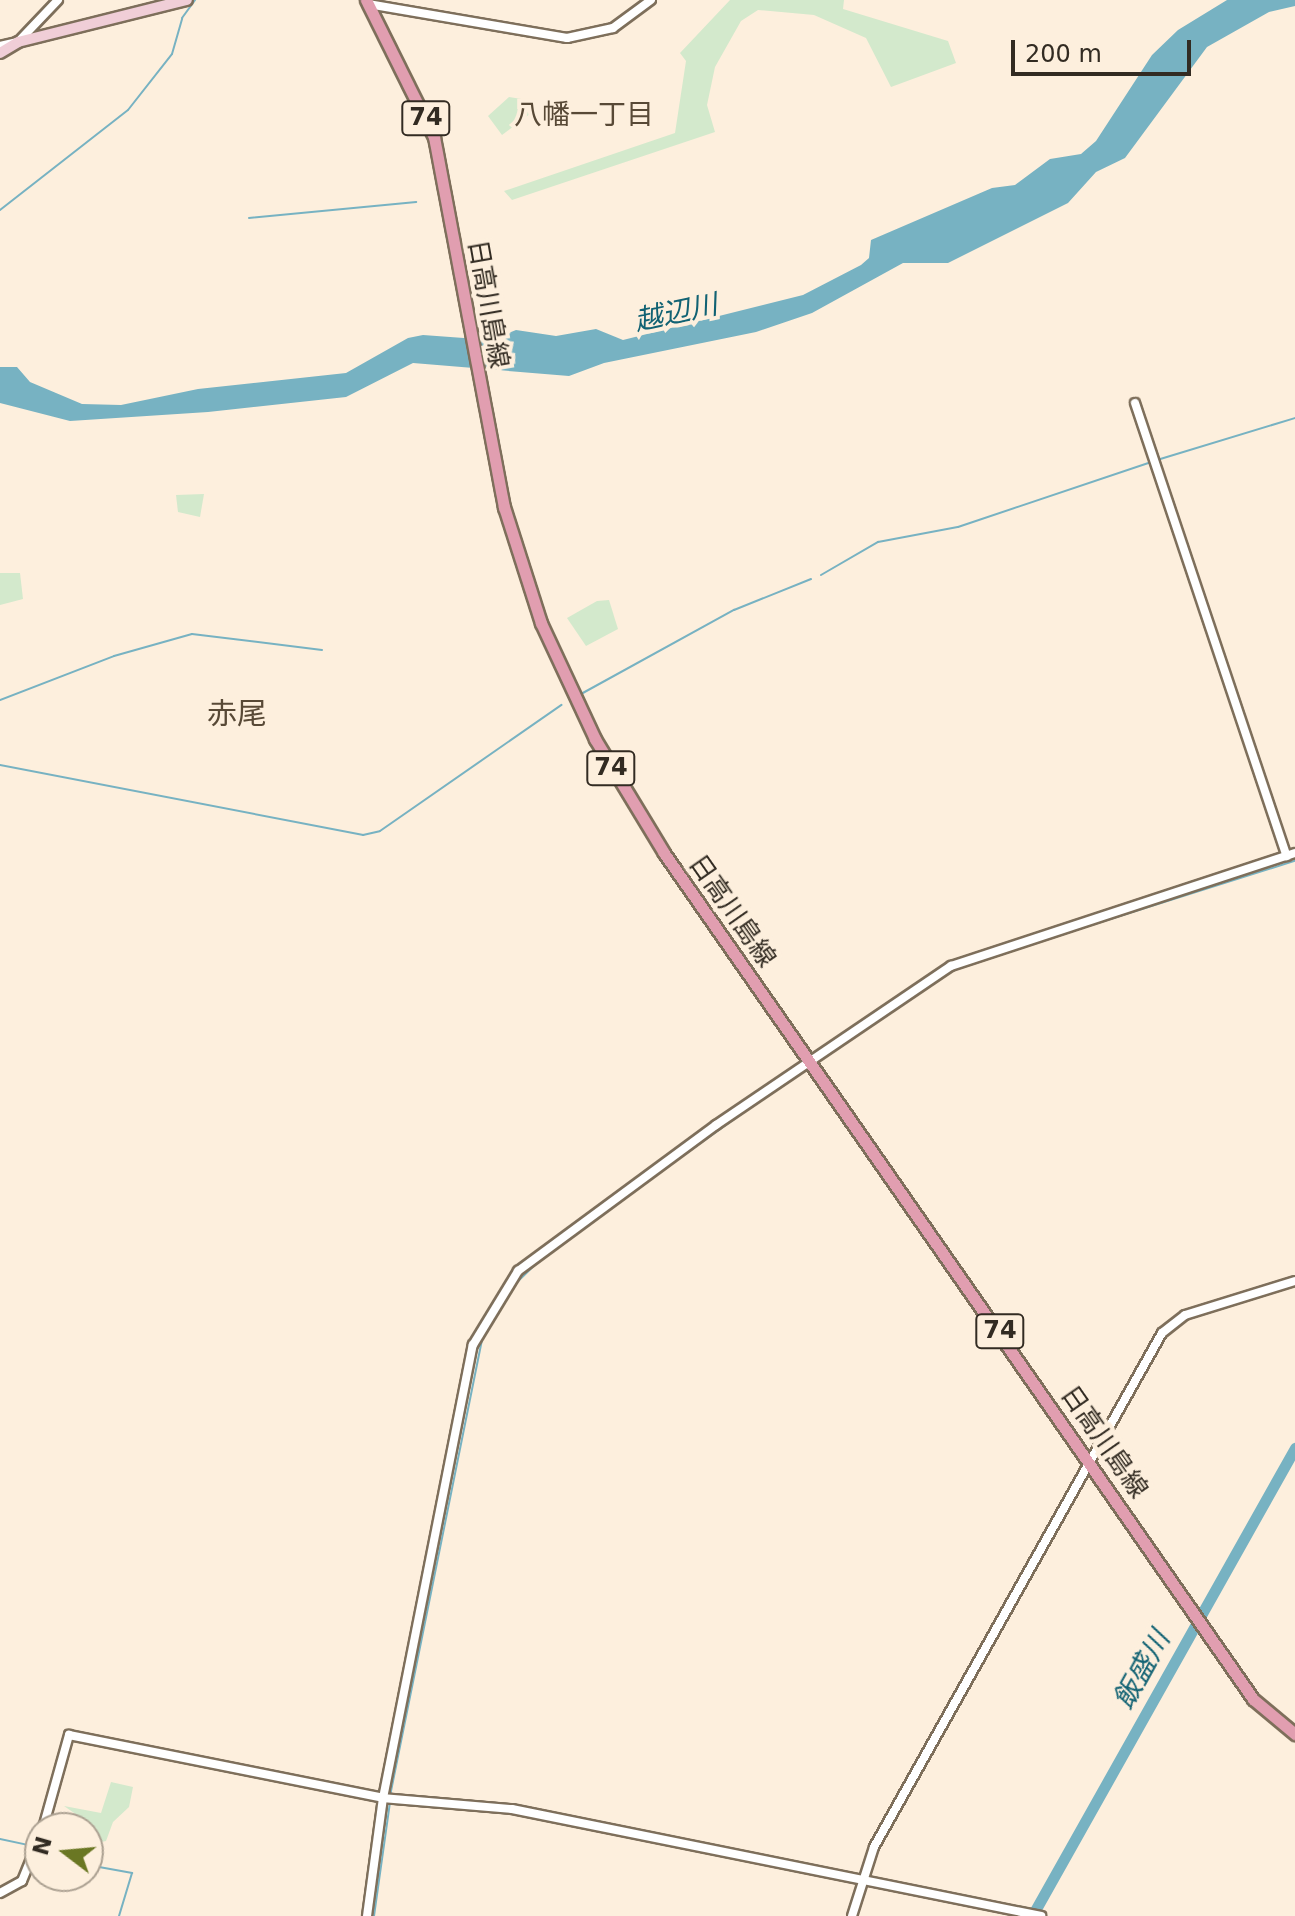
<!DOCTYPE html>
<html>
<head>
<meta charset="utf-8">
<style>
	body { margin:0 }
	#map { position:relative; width:1295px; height:1916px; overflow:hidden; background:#fdefdd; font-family:"DejaVu Sans","Noto Sans JP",sans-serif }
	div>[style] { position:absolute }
	.green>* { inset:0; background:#d3e9cc }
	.water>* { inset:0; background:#77b2c2 }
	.stream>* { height:2px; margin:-1px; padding:0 1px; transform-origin:1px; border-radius:1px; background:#77b2c2 }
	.river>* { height:11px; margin:-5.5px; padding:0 5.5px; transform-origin:5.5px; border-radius:5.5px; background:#77b2c2 }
	.roads { filter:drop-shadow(2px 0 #7e6f5b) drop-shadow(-2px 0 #7e6f5b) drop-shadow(0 2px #7e6f5b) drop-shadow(0 -2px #7e6f5b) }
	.tertiary>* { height:8px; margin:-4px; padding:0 4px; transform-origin:4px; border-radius:4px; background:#fff }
	.secondary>* { height:10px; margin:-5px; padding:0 5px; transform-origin:5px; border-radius:5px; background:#f0ced7 }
	.primary>* { height:11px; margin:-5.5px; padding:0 5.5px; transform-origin:5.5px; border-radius:5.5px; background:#e19eb0 }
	span { translate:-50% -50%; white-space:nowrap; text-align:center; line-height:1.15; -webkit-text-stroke:8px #fdefdd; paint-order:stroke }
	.shield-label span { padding:2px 6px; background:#fdefdd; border:2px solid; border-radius:6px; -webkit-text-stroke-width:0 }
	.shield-label { font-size:24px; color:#322b22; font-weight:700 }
	.street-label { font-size:26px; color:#322b22 }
	.neighbourhood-label { font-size:28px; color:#584936 }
	.water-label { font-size:28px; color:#116273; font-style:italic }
	.quarter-label { font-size:30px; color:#584936 }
	.north { position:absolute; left:24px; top:1812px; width:80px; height:80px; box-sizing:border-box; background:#fdefdd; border:2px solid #aca192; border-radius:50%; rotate:286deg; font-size:22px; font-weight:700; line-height:32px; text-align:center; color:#322b22 }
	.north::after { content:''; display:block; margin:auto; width:28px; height:36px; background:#6a7723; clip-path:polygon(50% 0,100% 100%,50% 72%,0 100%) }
	.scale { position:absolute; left:1011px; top:40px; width:180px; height:36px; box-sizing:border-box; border:4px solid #322b22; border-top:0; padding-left:10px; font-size:24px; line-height:28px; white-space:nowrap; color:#322b22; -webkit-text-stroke:6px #fdefdd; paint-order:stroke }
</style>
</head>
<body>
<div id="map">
	<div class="green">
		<div style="clip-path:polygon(730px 0,844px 0,843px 9px,948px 41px,956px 63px,891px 87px,866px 38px,814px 15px,758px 10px,741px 21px,715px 67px,707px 105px,715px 132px,512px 200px,504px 191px,675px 133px,686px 61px,680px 53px)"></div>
		<div style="clip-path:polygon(509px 97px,534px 101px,535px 110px,502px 135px,488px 116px)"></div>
		<div style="clip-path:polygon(204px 494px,200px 517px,178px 512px,176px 495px)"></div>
		<div style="clip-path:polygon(0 573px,20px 573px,23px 599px,0 605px)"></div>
		<div style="clip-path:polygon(609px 600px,618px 629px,586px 646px,567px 618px,597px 601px)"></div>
		<div style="clip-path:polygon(111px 1782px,133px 1787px,129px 1807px,113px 1822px,106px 1841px,96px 1843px,88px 1862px,88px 1828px,73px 1828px,77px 1815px,64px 1806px,101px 1813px)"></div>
	</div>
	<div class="water">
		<div style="clip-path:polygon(1227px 0,1295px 0,1295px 6px,1269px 12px,1207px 47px,1125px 158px,1096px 172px,1068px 203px,948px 263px,903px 263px,812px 313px,756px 332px,604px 363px,569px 376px,413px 363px,346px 397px,208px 412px,70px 421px,0 403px,0 367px,17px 367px,30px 382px,82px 404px,121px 405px,198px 389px,346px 373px,408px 338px,423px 335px,491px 340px,516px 330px,556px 336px,596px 329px,623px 340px,803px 295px,861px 265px,869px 258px,871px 240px,992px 188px,1015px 185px,1050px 159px,1081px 154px,1096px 141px,1152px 55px,1178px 30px)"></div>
	</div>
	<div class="stream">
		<div style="left:0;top:210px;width:162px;rotate:-38deg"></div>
		<div style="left:128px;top:110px;width:71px;rotate:-51.8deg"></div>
		<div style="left:172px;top:54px;width:37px;rotate:-74deg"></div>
		<div style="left:182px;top:18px;width:22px;rotate:-54deg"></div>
		<div style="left:249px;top:218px;width:168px;rotate:-5.5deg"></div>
		<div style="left:1157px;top:460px;width:144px;rotate:-16.9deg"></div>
		<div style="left:821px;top:575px;width:66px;rotate:-30.1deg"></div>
		<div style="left:878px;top:542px;width:81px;rotate:-10.6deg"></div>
		<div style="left:958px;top:527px;width:204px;rotate:-18.6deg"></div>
		<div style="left:581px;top:694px;width:175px;rotate:-28.8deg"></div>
		<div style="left:734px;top:610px;width:83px;rotate:-21.9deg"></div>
		<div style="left:0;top:700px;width:122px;rotate:-21.1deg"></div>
		<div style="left:114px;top:656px;width:81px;rotate:-15.8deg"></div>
		<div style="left:192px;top:634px;width:131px;rotate:7deg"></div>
		<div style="left:0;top:765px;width:370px;rotate:10.9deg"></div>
		<div style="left:363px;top:835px;width:17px;rotate:-13deg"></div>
		<div style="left:380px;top:831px;width:221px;rotate:-34.8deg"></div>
		<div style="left:1047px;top:939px;width:260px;rotate:-17.5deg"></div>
		<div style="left:625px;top:1197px;width:205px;rotate:-35.5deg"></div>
		<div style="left:513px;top:1286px;width:42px;rotate:-44deg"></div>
		<div style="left:390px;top:1796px;width:469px;rotate:-78.6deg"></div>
		<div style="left:0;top:1839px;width:33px;rotate:12deg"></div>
		<div style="left:88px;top:1865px;width:45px;rotate:10.3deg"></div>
		<div style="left:132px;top:1873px;width:45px;rotate:106.8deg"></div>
		<div style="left:374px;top:1916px;width:115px;rotate:-82deg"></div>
	</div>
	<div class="river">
		<div style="left:1032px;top:1916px;width:537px;rotate:-60.67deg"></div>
	</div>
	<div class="roads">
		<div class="tertiary">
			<div style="left:368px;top:4px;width:202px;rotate:9.7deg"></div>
			<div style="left:567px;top:38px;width:47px;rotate:-12.3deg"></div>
			<div style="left:613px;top:28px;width:47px;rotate:-36.4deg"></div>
			<div style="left:0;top:46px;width:18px;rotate:-13deg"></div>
			<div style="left:18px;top:42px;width:58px;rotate:-46.4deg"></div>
			<div style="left:1135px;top:403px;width:478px;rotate:71.5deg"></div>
			<div style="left:43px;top:1828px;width:97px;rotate:-74.4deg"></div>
			<div style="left:69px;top:1735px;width:320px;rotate:11.3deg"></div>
			<div style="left:383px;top:1798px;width:129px;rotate:4.9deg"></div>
			<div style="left:512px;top:1809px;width:540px;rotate:11.43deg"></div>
			<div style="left:0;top:1893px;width:25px;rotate:-29deg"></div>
			<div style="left:22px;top:1881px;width:48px;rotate:-67.8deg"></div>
			<div style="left:367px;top:1916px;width:119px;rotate:-82.3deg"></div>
			<div style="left:383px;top:1798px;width:462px;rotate:-78.8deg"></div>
			<div style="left:473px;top:1345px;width:87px;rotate:-58.7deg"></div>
			<div style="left:518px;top:1271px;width:246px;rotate:-36.4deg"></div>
			<div style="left:716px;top:1125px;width:284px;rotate:-34.1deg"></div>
			<div style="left:951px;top:966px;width:362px;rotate:-18.2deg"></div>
			<div style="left:852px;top:1916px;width:72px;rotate:-72.3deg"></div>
			<div style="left:874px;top:1847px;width:589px;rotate:-60.74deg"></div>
			<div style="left:1162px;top:1333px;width:29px;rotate:-38deg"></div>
			<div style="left:1185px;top:1315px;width:115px;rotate:-17.2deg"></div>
		</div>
		<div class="secondary">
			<div style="left:0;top:53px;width:21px;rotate:-31deg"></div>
			<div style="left:18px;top:42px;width:174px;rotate:-14deg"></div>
		</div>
		<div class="primary">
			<div style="left:366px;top:0;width:153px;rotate:63.6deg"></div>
			<div style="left:434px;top:137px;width:377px;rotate:79.3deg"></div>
			<div style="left:504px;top:507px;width:122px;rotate:72.3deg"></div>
			<div style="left:541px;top:623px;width:128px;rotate:65deg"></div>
			<div style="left:595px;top:739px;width:133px;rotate:58.8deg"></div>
			<div style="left:664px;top:853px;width:1031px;rotate:55.15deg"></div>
			<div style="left:1253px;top:1699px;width:55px;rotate:39.8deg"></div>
		</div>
	</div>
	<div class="shield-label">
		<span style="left:426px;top:118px">74</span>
		<span style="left:611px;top:768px">74</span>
		<span style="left:1000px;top:1331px">74</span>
	</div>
	<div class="street-label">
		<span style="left:488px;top:304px;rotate:80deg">日高川島線</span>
		<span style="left:732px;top:911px;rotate:55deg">日高川島線</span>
		<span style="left:1104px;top:1442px;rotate:55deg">日高川島線</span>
	</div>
	<div class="neighbourhood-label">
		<span style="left:584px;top:115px">八幡一丁目</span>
	</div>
	<div class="water-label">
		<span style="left:676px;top:313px;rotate:-12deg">越辺川</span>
		<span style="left:1142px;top:1670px;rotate:-61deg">飯盛川</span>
	</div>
	<div class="quarter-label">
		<span style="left:237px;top:714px">赤尾</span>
	</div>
	<div class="north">N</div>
	<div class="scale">200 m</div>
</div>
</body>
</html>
